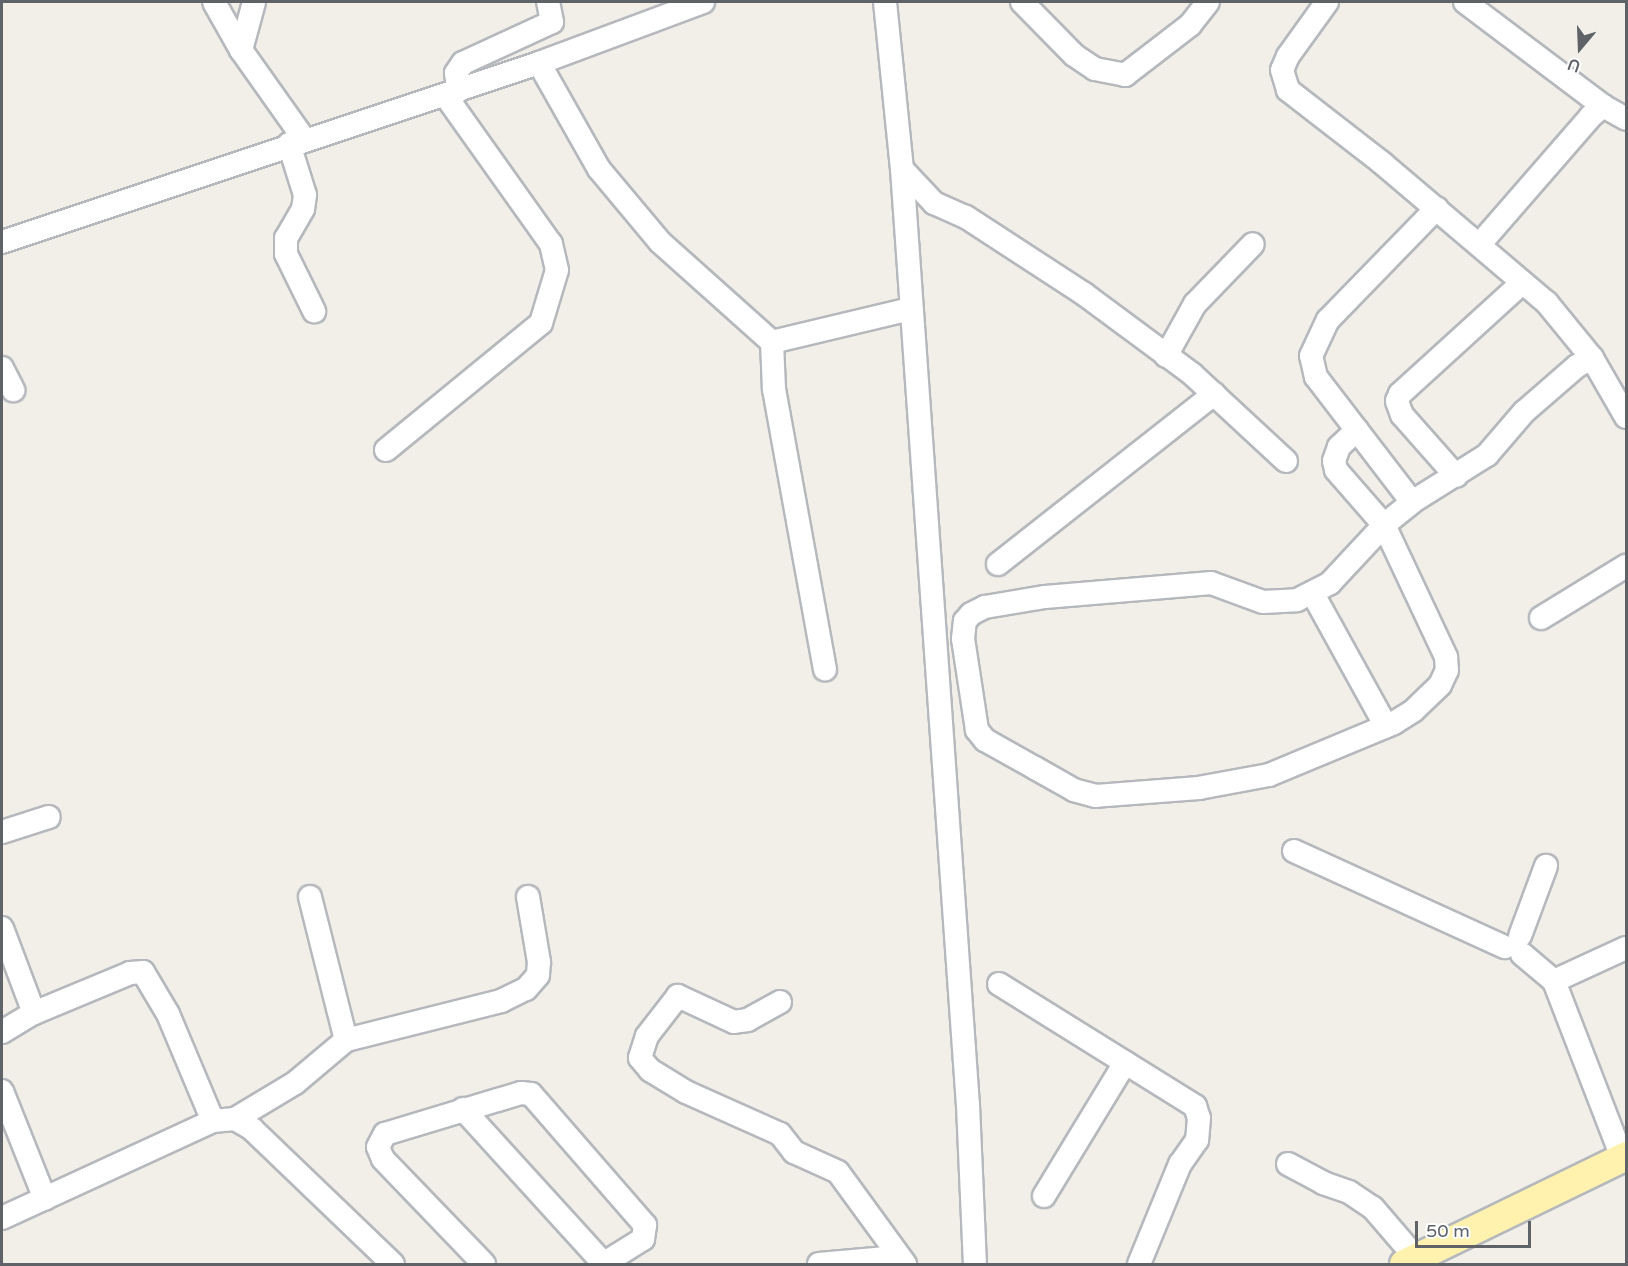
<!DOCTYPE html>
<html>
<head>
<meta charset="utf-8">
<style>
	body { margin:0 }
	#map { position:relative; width:1628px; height:1266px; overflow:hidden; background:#f1efe8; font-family:"Varela Round",sans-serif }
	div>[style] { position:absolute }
	.roads { filter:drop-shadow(2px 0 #b5b8bc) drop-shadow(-2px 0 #b5b8bc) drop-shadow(0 2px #b5b8bc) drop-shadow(0 -2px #b5b8bc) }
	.minor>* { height:22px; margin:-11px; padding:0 11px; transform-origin:11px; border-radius:11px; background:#fff }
	.major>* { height:28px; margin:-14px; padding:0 14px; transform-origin:14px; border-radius:14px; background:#fff2af }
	span { translate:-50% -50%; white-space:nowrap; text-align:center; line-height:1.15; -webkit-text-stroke:4.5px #fff; paint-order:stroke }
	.frame { position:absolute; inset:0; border:3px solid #5f6368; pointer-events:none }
	.north { position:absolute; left:1550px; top:18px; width:60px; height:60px; -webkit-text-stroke:4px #fff; paint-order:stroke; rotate:199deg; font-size:16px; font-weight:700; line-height:24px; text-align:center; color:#5f6368 }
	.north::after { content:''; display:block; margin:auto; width:21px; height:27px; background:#5f6368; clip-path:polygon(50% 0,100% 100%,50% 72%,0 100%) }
	.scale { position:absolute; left:1415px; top:1221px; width:116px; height:27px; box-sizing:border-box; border:3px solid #5f6368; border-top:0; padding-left:8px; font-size:18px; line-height:21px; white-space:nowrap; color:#5f6368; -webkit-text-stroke:4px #fff; paint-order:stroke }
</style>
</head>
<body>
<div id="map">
	<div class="roads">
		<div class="minor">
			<div style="left:214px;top:2px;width:55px;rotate:60.6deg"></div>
			<div style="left:241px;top:50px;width:109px;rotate:54.7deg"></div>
			<div style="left:885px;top:2px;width:168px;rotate:84.2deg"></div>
			<div style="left:902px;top:169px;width:938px;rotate:85.97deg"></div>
			<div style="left:968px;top:1105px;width:159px;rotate:87.5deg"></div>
			<div style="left:1022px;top:2px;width:74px;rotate:45.5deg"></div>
			<div style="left:1074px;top:55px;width:25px;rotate:34deg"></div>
			<div style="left:1095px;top:69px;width:31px;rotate:11deg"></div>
			<div style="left:1125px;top:75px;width:82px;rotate:-37.6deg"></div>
			<div style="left:1190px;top:25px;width:29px;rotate:-52deg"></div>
			<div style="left:1327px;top:2px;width:67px;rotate:125.8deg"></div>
			<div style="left:1288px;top:56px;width:15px;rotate:113deg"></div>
			<div style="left:1282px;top:70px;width:21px;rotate:73deg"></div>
			<div style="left:1288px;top:90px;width:119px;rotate:37.8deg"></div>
			<div style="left:1382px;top:163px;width:216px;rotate:40.3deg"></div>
			<div style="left:1547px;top:303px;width:71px;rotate:50.7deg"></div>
			<div style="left:1465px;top:2px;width:173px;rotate:37deg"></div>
			<div style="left:241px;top:50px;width:50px;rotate:-74.8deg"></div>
			<div style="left:539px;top:63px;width:122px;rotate:60.5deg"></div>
			<div style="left:599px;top:169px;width:95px;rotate:50.1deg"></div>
			<div style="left:660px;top:242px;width:150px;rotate:41.8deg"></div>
			<div style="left:772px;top:342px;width:47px;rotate:87.6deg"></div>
			<div style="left:774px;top:389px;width:285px;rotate:79.7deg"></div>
			<div style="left:458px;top:91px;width:18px;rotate:-96deg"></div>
			<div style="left:456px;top:73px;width:12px;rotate:-55deg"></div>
			<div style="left:463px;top:63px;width:98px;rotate:-24.7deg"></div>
			<div style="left:552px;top:22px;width:20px;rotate:-101deg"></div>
			<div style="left:289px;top:144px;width:53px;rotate:72.6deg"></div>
			<div style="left:305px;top:195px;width:14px;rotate:98deg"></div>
			<div style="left:303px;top:209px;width:34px;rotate:120deg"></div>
			<div style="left:286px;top:238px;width:16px;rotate:90deg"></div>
			<div style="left:286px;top:254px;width:64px;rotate:63.8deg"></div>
			<div style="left:902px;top:169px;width:47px;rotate:46.7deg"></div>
			<div style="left:934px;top:203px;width:35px;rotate:24deg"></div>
			<div style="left:966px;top:217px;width:141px;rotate:33.1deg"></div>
			<div style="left:1084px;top:294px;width:134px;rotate:36.5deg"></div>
			<div style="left:1192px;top:374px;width:128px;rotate:42.8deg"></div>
			<div style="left:2px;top:242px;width:566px;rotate:-18.43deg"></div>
			<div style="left:539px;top:63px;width:175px;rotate:-20.4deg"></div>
			<div style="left:1479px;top:245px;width:171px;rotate:-49deg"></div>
			<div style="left:1591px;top:116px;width:16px;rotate:-40deg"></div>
			<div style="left:1603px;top:106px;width:26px;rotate:29deg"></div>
			<div style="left:772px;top:342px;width:143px;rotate:-13.4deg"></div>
			<div style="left:1166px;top:356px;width:60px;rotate:-60.9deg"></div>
			<div style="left:1195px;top:304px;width:83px;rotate:-46deg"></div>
			<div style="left:2px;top:368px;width:25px;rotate:63deg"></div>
			<div style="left:1357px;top:430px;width:25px;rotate:137deg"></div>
			<div style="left:1339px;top:447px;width:15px;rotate:110deg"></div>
			<div style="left:1334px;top:461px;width:9px;rotate:77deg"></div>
			<div style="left:1336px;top:470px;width:73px;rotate:48.9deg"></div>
			<div style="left:1384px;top:525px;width:146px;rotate:64.8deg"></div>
			<div style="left:1446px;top:657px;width:13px;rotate:86deg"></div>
			<div style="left:1447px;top:670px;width:17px;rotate:115deg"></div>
			<div style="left:1440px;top:685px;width:37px;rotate:136deg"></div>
			<div style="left:1413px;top:711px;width:22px;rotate:148deg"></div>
			<div style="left:1394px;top:723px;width:135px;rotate:157.4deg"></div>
			<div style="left:1269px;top:775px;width:71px;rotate:169.5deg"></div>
			<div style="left:1199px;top:788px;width:103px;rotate:175.6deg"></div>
			<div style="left:1096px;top:796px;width:23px;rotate:-165deg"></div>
			<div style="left:1074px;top:790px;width:45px;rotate:-150.6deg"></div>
			<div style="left:1035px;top:768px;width:57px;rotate:-150.8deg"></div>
			<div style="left:985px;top:740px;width:13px;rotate:-129deg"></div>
			<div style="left:977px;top:730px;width:92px;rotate:-98.7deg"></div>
			<div style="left:963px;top:639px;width:18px;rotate:-84deg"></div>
			<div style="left:965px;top:621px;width:9px;rotate:-49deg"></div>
			<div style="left:971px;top:614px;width:16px;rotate:-27deg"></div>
			<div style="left:985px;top:607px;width:61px;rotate:-9.5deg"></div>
			<div style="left:1045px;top:597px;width:167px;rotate:-4.8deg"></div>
			<div style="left:1211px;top:583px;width:55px;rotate:20.1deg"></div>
			<div style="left:1263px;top:602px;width:34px;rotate:-3deg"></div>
			<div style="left:1297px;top:600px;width:37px;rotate:-27deg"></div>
			<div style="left:1330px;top:583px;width:79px;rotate:-47deg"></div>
			<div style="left:1384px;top:525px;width:36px;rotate:-39deg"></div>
			<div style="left:1412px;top:502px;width:89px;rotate:-32.1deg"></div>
			<div style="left:1487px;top:455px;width:57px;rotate:-49.3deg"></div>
			<div style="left:1524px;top:412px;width:70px;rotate:-41deg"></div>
			<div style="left:1577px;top:366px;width:17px;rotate:-28deg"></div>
			<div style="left:1592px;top:358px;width:68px;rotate:60deg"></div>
			<div style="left:386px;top:450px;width:200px;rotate:-39.3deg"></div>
			<div style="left:541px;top:323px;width:55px;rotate:-73.2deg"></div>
			<div style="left:557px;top:270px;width:27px;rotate:-103deg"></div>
			<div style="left:551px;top:244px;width:183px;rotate:-125.4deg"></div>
			<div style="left:1456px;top:476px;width:81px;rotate:-131.5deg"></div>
			<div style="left:1402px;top:415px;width:15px;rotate:-110deg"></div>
			<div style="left:1397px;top:401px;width:8px;rotate:-67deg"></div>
			<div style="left:1400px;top:394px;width:165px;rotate:-42.3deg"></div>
			<div style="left:1412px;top:502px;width:158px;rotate:-127.5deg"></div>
			<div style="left:1316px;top:377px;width:22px;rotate:-103deg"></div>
			<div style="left:1311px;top:356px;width:40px;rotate:-65deg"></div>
			<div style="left:1328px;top:320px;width:156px;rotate:-45.8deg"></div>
			<div style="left:998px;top:564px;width:275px;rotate:-38.2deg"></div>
			<div style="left:1313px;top:594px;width:151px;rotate:61.1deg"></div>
			<div style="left:1541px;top:618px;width:100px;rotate:-31.5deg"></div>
			<div style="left:2px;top:832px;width:49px;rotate:-17.7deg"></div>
			<div style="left:1294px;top:851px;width:232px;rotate:24.5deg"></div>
			<div style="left:310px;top:897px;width:147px;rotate:75.9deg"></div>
			<div style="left:2px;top:928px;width:91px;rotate:69.4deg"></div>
			<div style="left:1520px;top:936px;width:75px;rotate:-69.6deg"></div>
			<div style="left:1522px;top:954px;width:42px;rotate:40.2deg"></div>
			<div style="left:1554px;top:981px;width:189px;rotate:68.9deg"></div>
			<div style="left:1554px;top:981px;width:79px;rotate:-24.6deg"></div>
			<div style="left:999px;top:984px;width:231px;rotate:31.9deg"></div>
			<div style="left:1195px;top:1106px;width:13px;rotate:72deg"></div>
			<div style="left:1199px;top:1118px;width:22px;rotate:95deg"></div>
			<div style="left:1197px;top:1140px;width:29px;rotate:125deg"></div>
			<div style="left:1180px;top:1164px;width:108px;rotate:112.3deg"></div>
			<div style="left:780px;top:1002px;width:37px;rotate:151deg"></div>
			<div style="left:748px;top:1020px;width:14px;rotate:172deg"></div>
			<div style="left:734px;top:1022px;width:62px;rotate:-155.1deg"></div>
			<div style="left:678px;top:996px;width:51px;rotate:127.8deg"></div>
			<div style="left:647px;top:1036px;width:23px;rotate:108deg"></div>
			<div style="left:640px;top:1058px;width:16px;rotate:50deg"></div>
			<div style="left:650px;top:1070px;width:42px;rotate:31.4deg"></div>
			<div style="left:686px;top:1092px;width:103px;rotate:24.1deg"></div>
			<div style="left:780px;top:1134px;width:23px;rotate:52deg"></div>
			<div style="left:794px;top:1152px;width:48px;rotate:24.4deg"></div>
			<div style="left:838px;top:1172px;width:114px;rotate:53.9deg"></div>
			<div style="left:2px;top:1032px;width:37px;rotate:-31deg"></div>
			<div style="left:34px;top:1013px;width:104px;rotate:-22.6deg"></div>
			<div style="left:130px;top:973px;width:13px;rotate:-4deg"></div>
			<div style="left:143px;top:972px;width:49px;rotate:59.2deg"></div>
			<div style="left:168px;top:1014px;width:116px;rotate:67.2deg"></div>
			<div style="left:2px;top:1091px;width:116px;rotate:68.3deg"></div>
			<div style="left:463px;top:1109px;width:210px;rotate:47.7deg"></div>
			<div style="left:235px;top:1119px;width:70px;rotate:-31deg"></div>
			<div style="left:295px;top:1083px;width:67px;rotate:-40.1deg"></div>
			<div style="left:346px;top:1040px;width:160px;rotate:-14.1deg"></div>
			<div style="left:501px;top:1001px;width:28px;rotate:-26deg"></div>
			<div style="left:526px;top:989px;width:18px;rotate:-49deg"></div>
			<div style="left:538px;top:975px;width:13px;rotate:-86deg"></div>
			<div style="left:539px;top:962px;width:66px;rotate:-99.6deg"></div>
			<div style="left:1288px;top:1164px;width:40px;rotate:28deg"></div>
			<div style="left:1323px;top:1183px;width:28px;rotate:19deg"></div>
			<div style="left:1349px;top:1192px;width:29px;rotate:34deg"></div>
			<div style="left:1373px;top:1208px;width:66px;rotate:49.3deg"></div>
			<div style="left:1044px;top:1196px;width:156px;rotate:-58.7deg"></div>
			<div style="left:2px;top:1218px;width:232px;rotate:-24.7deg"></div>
			<div style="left:213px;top:1121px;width:22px;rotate:-5deg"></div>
			<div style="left:235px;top:1119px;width:20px;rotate:30deg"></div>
			<div style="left:252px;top:1129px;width:195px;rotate:43.8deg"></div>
			<div style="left:484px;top:1264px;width:146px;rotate:-133.9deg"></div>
			<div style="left:383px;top:1159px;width:13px;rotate:-113deg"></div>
			<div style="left:378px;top:1147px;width:15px;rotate:-62deg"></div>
			<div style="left:385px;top:1134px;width:142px;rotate:-16.8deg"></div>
			<div style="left:521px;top:1093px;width:10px;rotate:6deg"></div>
			<div style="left:531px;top:1094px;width:174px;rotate:49deg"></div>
			<div style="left:645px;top:1225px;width:14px;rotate:98deg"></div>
			<div style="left:643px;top:1239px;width:47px;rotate:148deg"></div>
			<div style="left:819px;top:1264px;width:79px;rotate:-5.1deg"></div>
		</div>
		<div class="major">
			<div style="left:1404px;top:1264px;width:247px;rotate:-25.9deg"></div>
		</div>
	</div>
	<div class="frame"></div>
	<div class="north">U</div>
	<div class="scale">50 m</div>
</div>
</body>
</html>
